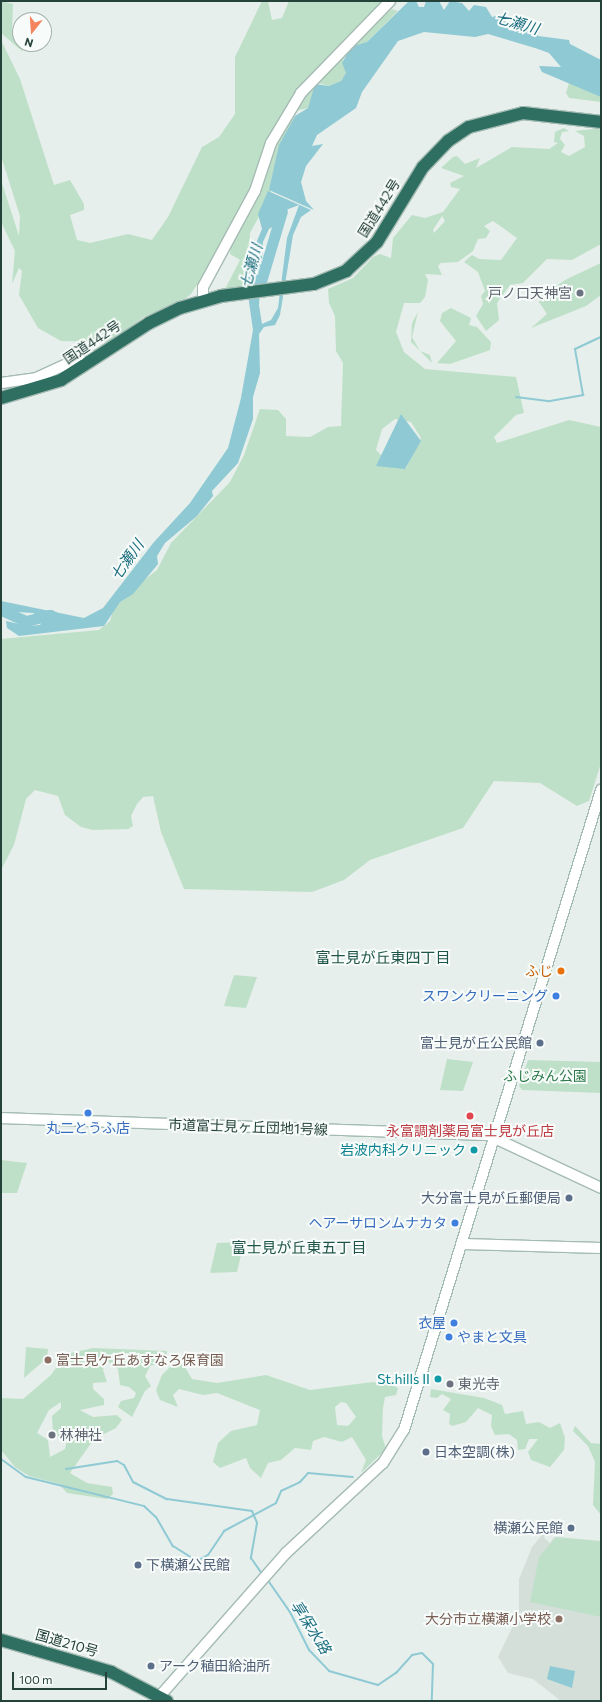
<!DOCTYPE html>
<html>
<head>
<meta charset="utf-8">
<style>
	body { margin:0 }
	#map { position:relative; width:602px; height:1702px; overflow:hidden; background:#e6efeb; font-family:Commissioner,"Noto Sans JP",sans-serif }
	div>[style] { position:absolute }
	.built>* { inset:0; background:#d4dfda }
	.green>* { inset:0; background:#bfe0c8 }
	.water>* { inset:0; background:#8ec9d4 }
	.stream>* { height:2px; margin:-1px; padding:0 1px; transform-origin:1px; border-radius:1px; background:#8ec9d4 }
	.river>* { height:11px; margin:-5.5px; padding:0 5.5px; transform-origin:5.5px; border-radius:5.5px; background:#8ec9d4 }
	.roads { filter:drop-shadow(1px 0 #a4bbb3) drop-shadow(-1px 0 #a4bbb3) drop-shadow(0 1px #a4bbb3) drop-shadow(0 -1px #a4bbb3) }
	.secondary>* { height:10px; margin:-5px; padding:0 5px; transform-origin:5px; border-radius:5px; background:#fff }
	.highway>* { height:12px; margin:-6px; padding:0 6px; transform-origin:6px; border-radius:6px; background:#2f6f62 }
	.dots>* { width:11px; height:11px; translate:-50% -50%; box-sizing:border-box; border:2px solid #f7fbf9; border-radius:50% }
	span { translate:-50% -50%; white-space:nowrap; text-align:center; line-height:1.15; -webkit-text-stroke:4px #f7fbf9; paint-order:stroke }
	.street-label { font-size:14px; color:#24423a }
	.worship-label { font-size:14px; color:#5b616d }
	.right { translate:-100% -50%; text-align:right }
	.left { translate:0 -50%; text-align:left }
	.food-label { font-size:14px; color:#c56008 }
	.shop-label { font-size:14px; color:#366cbe }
	.service-label { font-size:14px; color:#4e5e75 }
	.park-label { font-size:14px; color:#2d7a4b }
	.health-label { font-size:14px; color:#be3a42 }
	.culture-label { font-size:14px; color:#0d838f }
	.education-label { font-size:14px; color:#785e54 }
	.water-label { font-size:15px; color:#1c6f80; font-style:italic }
	.neighbourhood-label { font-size:15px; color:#1f5548 }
	.frame { position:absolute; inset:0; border:2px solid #24423a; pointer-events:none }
	.north { position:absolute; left:12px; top:12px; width:40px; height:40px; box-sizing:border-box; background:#f7fbf9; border:1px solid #a3b1ad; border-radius:50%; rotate:197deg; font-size:11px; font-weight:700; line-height:16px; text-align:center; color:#24423a }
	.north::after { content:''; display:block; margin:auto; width:14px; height:18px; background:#f4845f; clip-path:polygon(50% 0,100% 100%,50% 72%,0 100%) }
	.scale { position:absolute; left:12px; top:1672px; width:95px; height:18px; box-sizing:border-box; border:2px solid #24423a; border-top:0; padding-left:5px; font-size:12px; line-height:14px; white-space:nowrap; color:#24423a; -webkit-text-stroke:3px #f7fbf9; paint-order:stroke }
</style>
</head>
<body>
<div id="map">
	<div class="built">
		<div style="clip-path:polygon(547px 1529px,544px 1538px,550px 1543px,554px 1537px,601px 1542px,601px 1701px,561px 1701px,533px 1679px,508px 1673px,498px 1657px,519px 1613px,519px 1579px,532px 1547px)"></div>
	</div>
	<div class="green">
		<div style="clip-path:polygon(1px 1px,13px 4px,12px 30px,23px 52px,1px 33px)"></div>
		<div style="clip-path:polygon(262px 1px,268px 1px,272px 20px,282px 18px,289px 1px,386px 1px,370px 28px,392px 9px,398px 11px,367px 42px,348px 52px,343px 60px,346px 73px,341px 81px,329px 86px,318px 83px,308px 108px,295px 111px,269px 198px,250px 233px,247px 288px,224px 291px,240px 260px,230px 254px,231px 245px,223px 245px,191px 294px,180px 303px,145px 316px,109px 342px,61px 341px,38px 328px,19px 295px,22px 271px,19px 268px,12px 284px,15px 251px,1px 222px,1px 180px,19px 236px,20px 216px,1px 156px,1px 40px,20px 79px,54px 185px,70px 180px,84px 204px,84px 210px,70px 215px,77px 240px,90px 243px,128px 234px,152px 240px,168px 217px,202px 147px,219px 137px,235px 114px,235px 57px)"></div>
		<div style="clip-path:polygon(569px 83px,600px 95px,601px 102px,569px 98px,566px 93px)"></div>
		<div style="clip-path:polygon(evenodd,564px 128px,569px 131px,562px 132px,560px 139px,565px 145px,561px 152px,569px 156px,585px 147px,584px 136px,575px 131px,601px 128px,601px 244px,572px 260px,547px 259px,523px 283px,510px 285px,497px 303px,499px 320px,486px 331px,476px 316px,483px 304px,481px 296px,485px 291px,478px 272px,464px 262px,472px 255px,479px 259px,501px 260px,517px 238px,493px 221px,484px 226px,490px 231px,486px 238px,478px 239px,473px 251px,458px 262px,441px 263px,438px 266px,442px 275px,425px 274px,428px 280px,425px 297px,420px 303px,404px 303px,396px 332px,404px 352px,425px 369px,516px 377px,524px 413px,516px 415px,494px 437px,497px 443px,569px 420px,601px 427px,601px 763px,589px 801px,577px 806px,540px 783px,494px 781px,463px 828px,370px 860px,344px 880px,312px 892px,184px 889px,161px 832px,153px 796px,143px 797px,137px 804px,131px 816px,133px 826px,128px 829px,93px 830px,81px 827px,65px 815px,58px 796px,35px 790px,26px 799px,14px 845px,1px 870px,1px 639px,99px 630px,110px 621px,116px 602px,157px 570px,171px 543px,230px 482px,244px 455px,260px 409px,278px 410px,286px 419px,286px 436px,310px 437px,328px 427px,341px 426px,343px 363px,336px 351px,335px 316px,329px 303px,328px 289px,353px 278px,373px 257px,380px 254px,391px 258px,393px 238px,412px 215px,425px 218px,443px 212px,460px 189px,451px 187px,450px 183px,464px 176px,441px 168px,453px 157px,457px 156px,465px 164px,480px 158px,476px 168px,512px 147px,549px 149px,558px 143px,554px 142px,555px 132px,564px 128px,442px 216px,445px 221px,434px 233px,433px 230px,442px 216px,564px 128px,395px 419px,411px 422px,421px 438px,406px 468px,392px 466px,376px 450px,382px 429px,395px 419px)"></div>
		<div style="clip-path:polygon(601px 263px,601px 295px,586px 306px,531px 328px,547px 314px,539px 302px,540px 296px,567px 279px)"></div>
		<div style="clip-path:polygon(451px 308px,471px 318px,469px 325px,477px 327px,491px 342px,490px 350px,450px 364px,437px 363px,456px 341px,440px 321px,442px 313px)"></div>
		<div style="clip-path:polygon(418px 312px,412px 337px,420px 351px,430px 355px,432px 363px,411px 342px,412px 323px)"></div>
		<div style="clip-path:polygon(234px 975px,257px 977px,246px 1008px,224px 1006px)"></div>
		<div style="clip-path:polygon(447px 1059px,473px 1062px,463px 1091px,440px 1090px)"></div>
		<div style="clip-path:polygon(528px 1060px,601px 1062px,601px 1093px,522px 1090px,519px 1086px)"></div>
		<div style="clip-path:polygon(1px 1160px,27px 1163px,17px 1193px,1px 1193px)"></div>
		<div style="clip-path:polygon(244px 1242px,237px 1272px,210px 1273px,217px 1243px)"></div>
		<div style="clip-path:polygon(26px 1347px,48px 1349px,47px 1358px,24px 1378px)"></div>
		<div style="clip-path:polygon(evenodd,93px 1348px,167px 1351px,165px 1362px,150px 1366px,145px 1376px,151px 1386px,145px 1391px,132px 1417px,118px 1407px,121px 1401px,134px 1398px,136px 1393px,129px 1387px,120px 1385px,118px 1369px,106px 1360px,103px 1370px,107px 1382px,93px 1383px,93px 1389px,104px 1399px,104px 1405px,80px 1410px,93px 1417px,117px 1415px,122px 1420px,116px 1428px,94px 1439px,70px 1473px,87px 1483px,112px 1487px,113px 1494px,107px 1499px,67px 1493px,59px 1484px,29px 1476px,15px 1467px,1px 1450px,1px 1398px,23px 1399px,51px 1375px,66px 1354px,93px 1348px,61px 1402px,61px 1408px,52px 1416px,53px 1435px,59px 1438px,64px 1427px,67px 1440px,65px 1449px,50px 1457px,48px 1440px,37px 1433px,49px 1410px,61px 1402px)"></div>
		<div style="clip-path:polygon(evenodd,183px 1364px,192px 1379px,217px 1383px,266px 1375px,310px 1390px,373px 1382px,392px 1385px,398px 1388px,396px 1395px,385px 1397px,383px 1408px,382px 1436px,386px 1449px,361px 1473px,366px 1460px,352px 1437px,342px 1442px,324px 1437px,313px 1441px,311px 1450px,295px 1448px,281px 1460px,268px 1463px,261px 1478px,250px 1468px,246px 1458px,220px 1468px,213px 1462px,218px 1443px,231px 1431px,257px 1425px,260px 1410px,217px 1393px,203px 1395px,179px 1389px,173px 1395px,178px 1407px,160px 1400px,156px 1390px,162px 1375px,172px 1365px,183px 1364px,341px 1402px,346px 1403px,356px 1417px,348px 1426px,337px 1425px,335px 1407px,341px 1402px)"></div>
		<div style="clip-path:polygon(431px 1389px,484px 1398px,502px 1405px,505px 1414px,523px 1411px,526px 1424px,539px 1422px,550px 1428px,560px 1423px,565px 1438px,564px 1450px,550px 1467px,531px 1460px,528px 1452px,538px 1439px,529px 1439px,525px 1449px,518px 1450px,517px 1440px,509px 1434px,495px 1435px,491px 1426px,492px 1415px,478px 1408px,466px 1422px,452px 1426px,449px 1424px,450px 1414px,443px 1410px,451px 1399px,442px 1394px,437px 1398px,430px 1397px)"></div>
		<div style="clip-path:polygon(575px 1426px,591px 1443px,601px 1444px,601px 1515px,593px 1505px,595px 1462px,588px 1446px,573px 1431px)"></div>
		<div style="clip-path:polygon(556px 1537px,601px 1541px,601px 1617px,530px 1602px,539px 1557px)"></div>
	</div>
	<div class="water">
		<div style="clip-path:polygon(409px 1px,416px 1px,419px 7px,424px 7px,426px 1px,439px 1px,444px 10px,450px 1px,462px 3px,469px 11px,474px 5px,486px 7px,492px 17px,500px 15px,505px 22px,540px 32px,536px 33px,538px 36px,569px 40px,570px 44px,601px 60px,601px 97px,542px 72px,539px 66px,561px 67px,549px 53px,535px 48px,488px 34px,475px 37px,424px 32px,398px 41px,362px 92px,356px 108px,317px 135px,312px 146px,323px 144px,306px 166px,301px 182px,306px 201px,314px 210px,269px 190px,279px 145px,295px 116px,308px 108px,315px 84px,329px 86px,341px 81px,346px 73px,342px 63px,351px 47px,367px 42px)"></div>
		<div style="clip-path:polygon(evenodd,268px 191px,311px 210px,301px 217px,293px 235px,280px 315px,275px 325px,264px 327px,259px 334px,260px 373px,253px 397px,253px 419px,238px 463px,212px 491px,213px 496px,197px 516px,165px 543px,157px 556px,158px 564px,133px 594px,120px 602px,104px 626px,19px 636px,7px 628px,6px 621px,28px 626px,40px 625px,44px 619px,33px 613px,1px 611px,1px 601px,84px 618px,103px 608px,154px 542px,190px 503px,228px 448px,241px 398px,253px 330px,247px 288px,250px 258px,262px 229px,258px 214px,268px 191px,299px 205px,287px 238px,278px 308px,271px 320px,262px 324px,259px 305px,263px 242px,269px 229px,285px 219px,286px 210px,299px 205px)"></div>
		<div style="clip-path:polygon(401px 414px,421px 441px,405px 469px,376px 466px)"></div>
		<div style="clip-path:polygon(550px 1666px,575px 1671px,572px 1688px,547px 1679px)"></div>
	</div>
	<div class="stream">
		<div style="left:516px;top:397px;width:34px;rotate:7deg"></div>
		<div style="left:550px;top:401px;width:34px;rotate:-10deg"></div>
		<div style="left:583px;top:395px;width:47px;rotate:-99.9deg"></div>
		<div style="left:575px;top:349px;width:29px;rotate:-25deg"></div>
		<div style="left:1px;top:1459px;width:31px;rotate:36deg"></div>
		<div style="left:26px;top:1477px;width:122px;rotate:13.8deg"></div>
		<div style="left:144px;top:1506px;width:16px;rotate:43deg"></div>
		<div style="left:156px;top:1517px;width:34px;rotate:60deg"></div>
		<div style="left:173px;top:1546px;width:28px;rotate:32deg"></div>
		<div style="left:197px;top:1561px;width:13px;rotate:-29deg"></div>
		<div style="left:208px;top:1555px;width:29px;rotate:-56deg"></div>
		<div style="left:224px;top:1531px;width:59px;rotate:-28.3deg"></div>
		<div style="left:276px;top:1503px;width:13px;rotate:-67deg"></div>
		<div style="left:281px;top:1491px;width:21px;rotate:-25deg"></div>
		<div style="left:300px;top:1482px;width:12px;rotate:-48deg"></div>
		<div style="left:308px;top:1473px;width:45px;rotate:5.1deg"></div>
		<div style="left:66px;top:1469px;width:52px;rotate:-8.9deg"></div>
		<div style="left:117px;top:1461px;width:8px;rotate:30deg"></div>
		<div style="left:124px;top:1465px;width:19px;rotate:62deg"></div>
		<div style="left:133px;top:1482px;width:38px;rotate:27deg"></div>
		<div style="left:167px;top:1499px;width:86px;rotate:8deg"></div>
		<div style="left:252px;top:1511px;width:13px;rotate:67deg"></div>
		<div style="left:257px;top:1523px;width:36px;rotate:100deg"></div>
		<div style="left:251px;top:1558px;width:19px;rotate:55deg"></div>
		<div style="left:267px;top:1579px;width:40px;rotate:55.1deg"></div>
		<div style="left:290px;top:1612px;width:42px;rotate:63.4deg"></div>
		<div style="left:309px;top:1650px;width:29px;rotate:46deg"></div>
		<div style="left:329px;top:1671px;width:51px;rotate:15.9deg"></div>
		<div style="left:378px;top:1685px;width:22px;rotate:-34deg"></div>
		<div style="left:396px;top:1673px;width:24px;rotate:-48deg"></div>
		<div style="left:412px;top:1655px;width:10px;rotate:-11deg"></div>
		<div style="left:422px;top:1653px;width:16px;rotate:45deg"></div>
		<div style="left:433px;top:1664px;width:37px;rotate:92deg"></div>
	</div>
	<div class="river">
		<div style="left:259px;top:288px;width:80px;rotate:-73.4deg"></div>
		<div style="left:1px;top:610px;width:27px;rotate:24deg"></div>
		<div style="left:26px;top:621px;width:25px;rotate:-14deg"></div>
		<div style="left:50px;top:615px;width:7px;rotate:27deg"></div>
	</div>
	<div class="roads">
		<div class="secondary">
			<div style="left:203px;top:301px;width:14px;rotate:-90deg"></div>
			<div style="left:203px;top:287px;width:109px;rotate:-61.6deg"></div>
			<div style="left:255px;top:191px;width:51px;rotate:-71.6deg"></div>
			<div style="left:271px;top:143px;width:58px;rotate:-59deg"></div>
			<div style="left:301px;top:93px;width:128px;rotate:-45.9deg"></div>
			<div style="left:1px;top:383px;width:35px;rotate:-8deg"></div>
			<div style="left:36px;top:378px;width:48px;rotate:-24.4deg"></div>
			<div style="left:1px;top:1118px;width:487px;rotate:2deg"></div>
			<div style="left:488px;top:1135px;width:125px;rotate:25.1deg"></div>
			<div style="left:463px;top:1244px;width:138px;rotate:1.7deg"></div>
			<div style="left:159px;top:1697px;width:192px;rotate:-48.6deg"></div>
			<div style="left:286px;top:1553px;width:132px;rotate:-42.9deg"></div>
			<div style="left:383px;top:1463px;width:39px;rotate:-58deg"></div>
			<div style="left:404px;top:1430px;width:670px;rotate:-72.89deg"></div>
		</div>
		<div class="highway">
			<div style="left:1px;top:398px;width:63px;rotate:-16.7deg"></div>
			<div style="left:61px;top:380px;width:105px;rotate:-32.9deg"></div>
			<div style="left:149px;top:323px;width:34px;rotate:-26deg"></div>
			<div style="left:180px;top:308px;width:43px;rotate:-16.3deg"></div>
			<div style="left:221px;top:296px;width:94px;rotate:-7.4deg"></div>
			<div style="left:314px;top:284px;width:35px;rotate:-22deg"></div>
			<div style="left:346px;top:271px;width:42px;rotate:-43.1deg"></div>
			<div style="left:377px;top:242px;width:88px;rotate:-58.5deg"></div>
			<div style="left:423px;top:167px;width:36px;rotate:-46deg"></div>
			<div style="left:448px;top:141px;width:25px;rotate:-34deg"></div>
			<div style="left:469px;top:127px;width:56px;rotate:-14.5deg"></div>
			<div style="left:523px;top:113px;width:79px;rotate:6.6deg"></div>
			<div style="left:1px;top:1640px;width:115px;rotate:16.2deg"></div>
			<div style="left:111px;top:1672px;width:63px;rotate:27.4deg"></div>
		</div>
	</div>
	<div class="dots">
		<div style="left:580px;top:293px;background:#6b7280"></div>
		<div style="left:561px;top:971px;background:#e8710a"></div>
		<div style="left:556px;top:996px;background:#3f7fe0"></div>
		<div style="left:540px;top:1043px;background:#5c6f8a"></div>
		<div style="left:88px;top:1113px;background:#3f7fe0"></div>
		<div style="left:470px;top:1116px;background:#e0444e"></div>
		<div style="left:474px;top:1150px;background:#0f9aa8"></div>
		<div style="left:569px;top:1198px;background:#5c6f8a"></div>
		<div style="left:455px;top:1223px;background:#3f7fe0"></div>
		<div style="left:454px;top:1323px;background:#3f7fe0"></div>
		<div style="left:449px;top:1337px;background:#3f7fe0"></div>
		<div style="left:48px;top:1360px;background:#8d6e63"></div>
		<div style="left:438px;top:1379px;background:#0f9aa8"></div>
		<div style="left:450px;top:1384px;background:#6b7280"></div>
		<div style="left:52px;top:1435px;background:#6b7280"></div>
		<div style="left:426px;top:1452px;background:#5c6f8a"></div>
		<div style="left:571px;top:1528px;background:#5c6f8a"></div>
		<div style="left:138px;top:1565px;background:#5c6f8a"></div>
		<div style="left:559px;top:1619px;background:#8d6e63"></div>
		<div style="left:151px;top:1666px;background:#5c6f8a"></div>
	</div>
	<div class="street-label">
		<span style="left:379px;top:208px;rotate:-58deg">国道442号</span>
		<span style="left:92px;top:342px;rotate:-34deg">国道442号</span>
		<span style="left:248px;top:1127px;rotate:2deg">市道富士見ヶ丘団地1号線</span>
		<span style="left:67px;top:1643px;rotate:16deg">国道210号</span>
	</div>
	<div class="worship-label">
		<span class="right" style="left:572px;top:293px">戸ノ口天神宮</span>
		<span class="left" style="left:458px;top:1384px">東光寺</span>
		<span class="left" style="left:60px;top:1435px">林神社</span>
	</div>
	<div class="food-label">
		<span class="right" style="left:553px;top:971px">ふじ</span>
	</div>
	<div class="shop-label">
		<span class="right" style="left:548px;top:996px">スワンクリーニング</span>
		<span style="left:88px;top:1128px">丸二とうふ店</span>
		<span class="right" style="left:447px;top:1223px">ヘアーサロンムナカタ</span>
		<span class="right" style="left:446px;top:1323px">衣屋</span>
		<span class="left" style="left:457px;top:1337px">やまと文具</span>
	</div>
	<div class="service-label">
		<span class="right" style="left:532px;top:1043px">富士見が丘公民館</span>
		<span class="right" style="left:561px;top:1198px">大分富士見が丘郵便局</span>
		<span class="left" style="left:434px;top:1452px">日本空調(株)</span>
		<span class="right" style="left:563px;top:1528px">横瀬公民館</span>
		<span class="left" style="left:146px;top:1565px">下横瀬公民館</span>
		<span class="left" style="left:159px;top:1666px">アーク稙田給油所</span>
	</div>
	<div class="park-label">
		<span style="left:545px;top:1076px">ふじみん公園</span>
	</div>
	<div class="health-label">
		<span style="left:470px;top:1131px">永富調剤薬局富士見が丘店</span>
	</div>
	<div class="culture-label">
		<span class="right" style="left:466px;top:1150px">岩波内科クリニック</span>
		<span class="right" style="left:430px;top:1379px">St.hills II</span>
	</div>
	<div class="education-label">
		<span class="left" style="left:56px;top:1360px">富士見ケ丘あすなろ保育園</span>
		<span class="right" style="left:551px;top:1619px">大分市立横瀬小学校</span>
	</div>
	<div class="water-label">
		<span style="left:517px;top:23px;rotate:16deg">七瀬川</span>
		<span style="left:251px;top:266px;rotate:-74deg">七瀬川</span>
		<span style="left:127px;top:560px;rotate:-55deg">七瀬川</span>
		<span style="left:311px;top:1627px;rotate:58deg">享保水路</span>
	</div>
	<div class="neighbourhood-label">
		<span style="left:383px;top:958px">富士見が丘東四丁目</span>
		<span style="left:299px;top:1248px">富士見が丘東五丁目</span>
	</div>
	<div class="frame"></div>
	<div class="north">N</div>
	<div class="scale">100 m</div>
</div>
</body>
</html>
